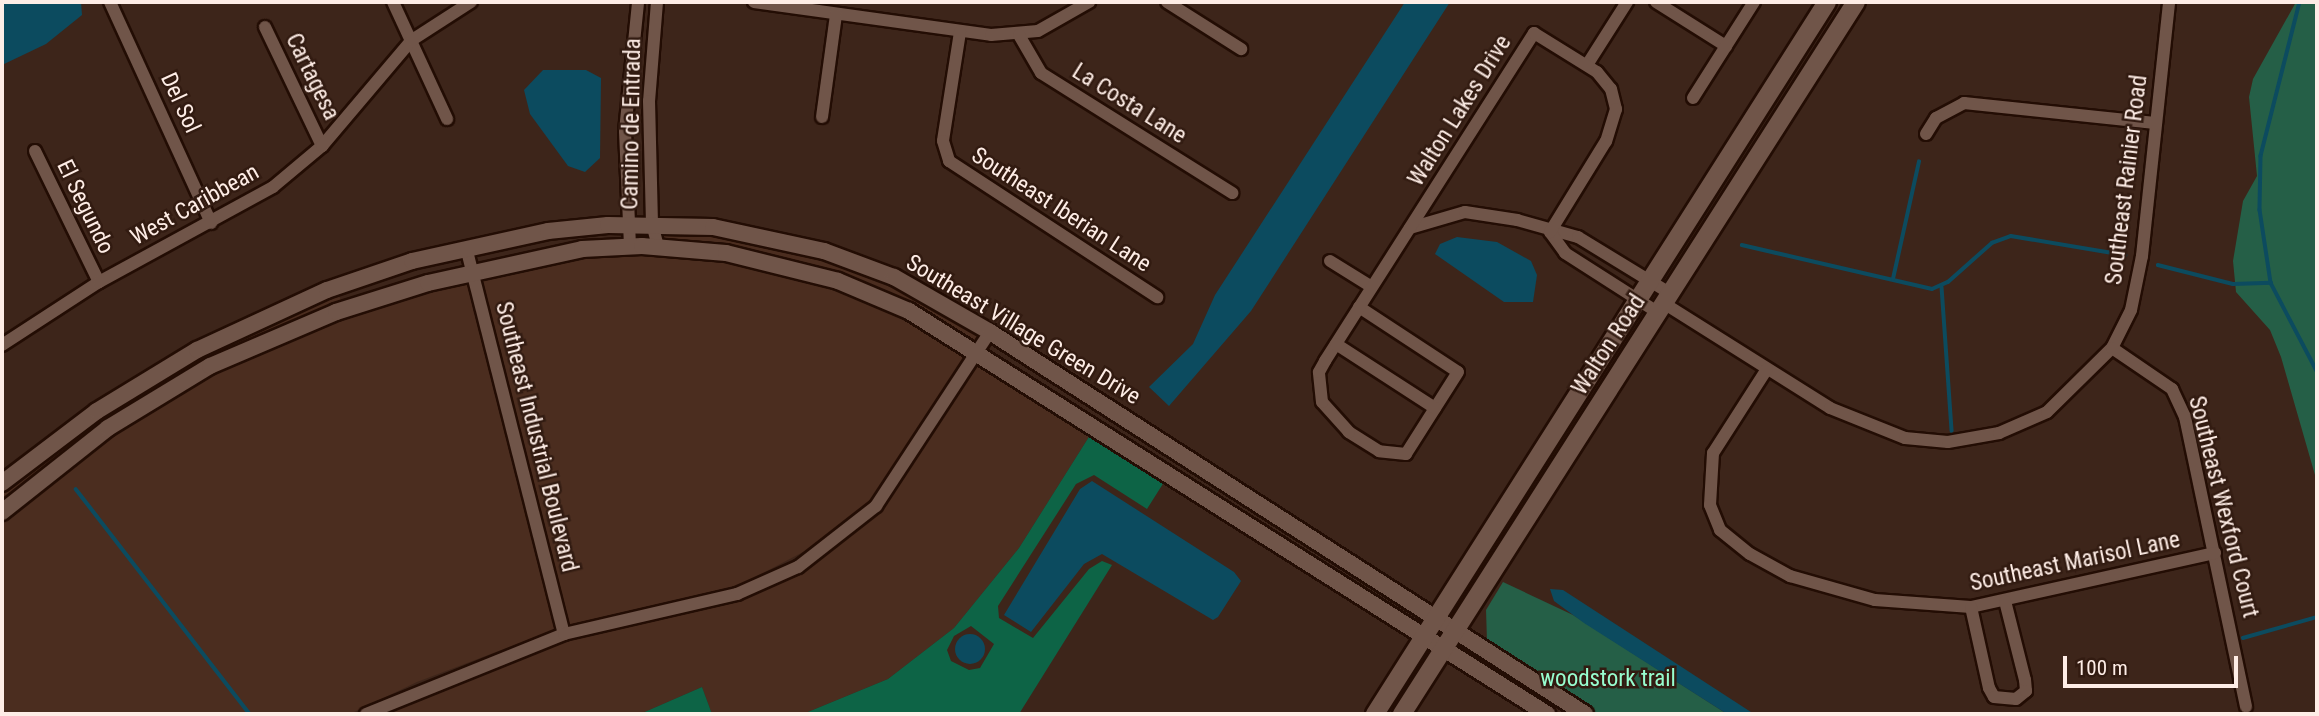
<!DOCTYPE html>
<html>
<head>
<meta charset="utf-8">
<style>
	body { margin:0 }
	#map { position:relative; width:2319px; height:716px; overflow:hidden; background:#3d251a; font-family:"Roboto Condensed",sans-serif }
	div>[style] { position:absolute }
	.built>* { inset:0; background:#4b2d1f }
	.green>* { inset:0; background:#255f47 }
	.forest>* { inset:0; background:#0d6446 }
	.water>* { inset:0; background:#0c4b5f }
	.round { border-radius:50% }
	.stream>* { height:3.5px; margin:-1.75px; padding:0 1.75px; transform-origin:1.75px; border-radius:1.75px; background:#0c4b5f }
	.roads { filter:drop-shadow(2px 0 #230d04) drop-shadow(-2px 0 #230d04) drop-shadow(0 2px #230d04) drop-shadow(0 -2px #230d04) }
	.minor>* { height:12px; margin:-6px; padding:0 6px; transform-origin:6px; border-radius:6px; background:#705549 }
	.tertiary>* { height:16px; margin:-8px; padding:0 8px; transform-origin:8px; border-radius:8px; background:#705549 }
	.secondary>* { height:18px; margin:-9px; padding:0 9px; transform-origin:9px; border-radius:9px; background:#705549 }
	span { translate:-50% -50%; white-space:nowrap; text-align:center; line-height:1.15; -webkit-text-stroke:5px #321b11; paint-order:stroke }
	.street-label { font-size:23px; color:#feede6 }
	.park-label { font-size:23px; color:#97fdcf }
	.frame { position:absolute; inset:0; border:4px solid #feede6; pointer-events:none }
	.scale { position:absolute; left:2063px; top:656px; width:175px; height:32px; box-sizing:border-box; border:4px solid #feede6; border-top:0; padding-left:9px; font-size:21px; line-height:24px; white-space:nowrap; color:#feede6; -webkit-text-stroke:5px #321b11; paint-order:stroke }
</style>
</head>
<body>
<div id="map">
	<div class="built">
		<div style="clip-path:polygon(660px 230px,713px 233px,814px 255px,915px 296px,980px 334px,975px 343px,911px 306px,839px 275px,771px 254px,663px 241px)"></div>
		<div style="clip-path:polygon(630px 253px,726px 259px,836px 287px,906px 317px,969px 353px,871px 502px,828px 539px,734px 588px,569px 626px,480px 277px,583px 256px)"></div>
		<div style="clip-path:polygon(468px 280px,557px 629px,417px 682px,350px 714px,2px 714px,2px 522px,9px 515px,113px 434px,214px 372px,339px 318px)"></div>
		<div style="clip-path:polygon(338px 293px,342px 303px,207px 361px,2px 504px,2px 492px,101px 416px,201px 356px)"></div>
		<div style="clip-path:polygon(981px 360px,1092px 432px,1019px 548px,954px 628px,888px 679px,803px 714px,712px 714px,702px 687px,640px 714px,381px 714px,567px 640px,739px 600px,801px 572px,882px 510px)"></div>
	</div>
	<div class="green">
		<div style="clip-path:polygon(2296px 2px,2317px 2px,2317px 482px,2281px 357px,2270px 330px,2236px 292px,2233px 261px,2243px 201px,2257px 176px,2249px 97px,2253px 79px)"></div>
		<div style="clip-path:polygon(1503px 582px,1573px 615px,1727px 714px,1596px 714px,1487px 641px,1486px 610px)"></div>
	</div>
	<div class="forest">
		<div style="clip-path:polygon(evenodd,1092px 432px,1166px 479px,1147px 509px,1094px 475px,1076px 484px,998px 606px,999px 618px,1033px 638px,1089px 569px,1102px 561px,1112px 565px,1019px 714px,803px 714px,888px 679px,954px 628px,1019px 548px,1092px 432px,971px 626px,994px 644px,980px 668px,969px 670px,951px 661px,947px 650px,954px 636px,971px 626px)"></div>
		<div style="clip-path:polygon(702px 687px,712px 714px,640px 714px)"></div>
	</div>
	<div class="water">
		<div style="clip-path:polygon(2px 2px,81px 2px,82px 15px,46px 44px,2px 65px)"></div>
		<div style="clip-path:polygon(1405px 2px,1450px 2px,1251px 311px,1169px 406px,1149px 387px,1193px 344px,1215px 295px)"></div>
		<div style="clip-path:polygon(543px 70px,586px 70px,601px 78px,600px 158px,585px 172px,568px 166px,530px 114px,524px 90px)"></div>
		<div style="clip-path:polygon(1457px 237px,1497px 242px,1531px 261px,1537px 275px,1533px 302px,1504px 302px,1435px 254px,1440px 244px)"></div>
		<div style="clip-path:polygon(1092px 481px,1234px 572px,1241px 581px,1218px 617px,1213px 620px,1102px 554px,1084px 564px,1031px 632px,1004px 615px,1080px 489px)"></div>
		<div style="clip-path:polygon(1550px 589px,1563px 590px,1754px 714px,1727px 714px,1584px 623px,1554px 601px)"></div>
		<div class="round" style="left:955px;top:634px;width:30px;height:30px"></div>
	</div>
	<div class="stream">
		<div style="left:2300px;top:2px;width:159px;rotate:104.2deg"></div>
		<div style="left:2261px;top:156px;width:54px;rotate:91.1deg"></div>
		<div style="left:2260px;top:210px;width:74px;rotate:81.4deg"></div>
		<div style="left:2271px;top:283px;width:99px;rotate:62.4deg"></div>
		<div style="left:1742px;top:245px;width:195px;rotate:13deg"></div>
		<div style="left:1932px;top:289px;width:17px;rotate:-24deg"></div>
		<div style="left:1948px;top:282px;width:59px;rotate:-41.6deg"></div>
		<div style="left:1992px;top:243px;width:20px;rotate:-20deg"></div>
		<div style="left:2011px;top:236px;width:116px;rotate:9.5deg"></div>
		<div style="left:2158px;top:265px;width:77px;rotate:14.2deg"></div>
		<div style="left:2233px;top:284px;width:38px;rotate:-2deg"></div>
		<div style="left:1893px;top:279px;width:120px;rotate:-77.5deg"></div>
		<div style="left:1942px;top:287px;width:144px;rotate:86deg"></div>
		<div style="left:76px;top:489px;width:284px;rotate:52.3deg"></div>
		<div style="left:2243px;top:638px;width:77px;rotate:-15.8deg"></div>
	</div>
	<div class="roads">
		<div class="minor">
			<div style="left:110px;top:2px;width:243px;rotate:65.4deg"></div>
			<div style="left:393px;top:2px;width:129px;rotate:65.2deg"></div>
			<div style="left:657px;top:2px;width:99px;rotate:94.6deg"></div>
			<div style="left:649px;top:101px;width:123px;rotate:88.6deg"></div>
			<div style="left:652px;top:224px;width:24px;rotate:75deg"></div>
			<div style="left:754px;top:2px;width:239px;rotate:7.9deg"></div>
			<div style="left:991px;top:35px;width:47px;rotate:-4.9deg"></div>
			<div style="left:1038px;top:31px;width:59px;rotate:-29.6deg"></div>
			<div style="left:1167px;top:2px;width:88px;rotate:32.4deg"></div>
			<div style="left:1656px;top:2px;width:83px;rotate:32.2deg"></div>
			<div style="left:265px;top:27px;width:132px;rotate:64.4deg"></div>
			<div style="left:960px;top:32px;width:110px;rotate:98.9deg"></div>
			<div style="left:943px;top:141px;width:21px;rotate:73deg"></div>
			<div style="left:949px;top:161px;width:249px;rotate:33.2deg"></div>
			<div style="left:1019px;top:35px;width:44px;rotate:59.9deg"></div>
			<div style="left:1041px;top:73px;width:226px;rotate:32.1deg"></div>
			<div style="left:1587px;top:65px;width:75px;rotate:-57.6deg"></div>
			<div style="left:1693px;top:98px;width:114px;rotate:-57.6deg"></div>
			<div style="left:822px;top:117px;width:103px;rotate:-82.2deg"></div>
			<div style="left:1926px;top:134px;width:19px;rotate:-58deg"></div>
			<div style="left:1936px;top:118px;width:32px;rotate:-28deg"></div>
			<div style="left:1964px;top:103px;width:192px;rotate:6deg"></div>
			<div style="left:35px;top:151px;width:146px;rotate:64deg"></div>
			<div style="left:1410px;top:228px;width:57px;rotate:-16.2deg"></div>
			<div style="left:1465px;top:212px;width:53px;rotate:8.7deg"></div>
			<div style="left:1517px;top:220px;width:63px;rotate:15.6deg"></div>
			<div style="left:1578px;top:237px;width:109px;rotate:31.5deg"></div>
			<div style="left:1550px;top:232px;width:26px;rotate:54deg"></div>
			<div style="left:1565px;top:253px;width:112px;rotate:32.6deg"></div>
			<div style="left:630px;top:246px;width:115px;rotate:-92.5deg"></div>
			<div style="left:625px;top:131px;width:130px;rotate:-84.2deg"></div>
			<div style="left:467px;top:251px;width:395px;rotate:75.8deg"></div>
			<div style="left:1330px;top:261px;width:49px;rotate:31.8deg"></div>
			<div style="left:1665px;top:304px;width:195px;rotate:32.2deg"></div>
			<div style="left:1830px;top:408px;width:81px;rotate:21.8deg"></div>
			<div style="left:1905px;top:438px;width:43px;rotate:5.3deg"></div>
			<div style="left:1948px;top:442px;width:52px;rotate:-10deg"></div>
			<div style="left:1999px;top:433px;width:52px;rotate:-23.6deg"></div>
			<div style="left:2047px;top:412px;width:91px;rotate:-44.6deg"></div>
			<div style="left:2112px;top:348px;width:42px;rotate:-63.4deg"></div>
			<div style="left:2131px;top:310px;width:55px;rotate:-78.5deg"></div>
			<div style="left:2142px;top:256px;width:255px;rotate:-83.9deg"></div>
			<div style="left:1359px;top:307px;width:118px;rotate:33.3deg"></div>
			<div style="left:1458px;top:372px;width:97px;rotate:122.4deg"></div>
			<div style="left:1406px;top:454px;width:27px;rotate:-174deg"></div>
			<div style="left:1379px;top:451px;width:36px;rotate:-148deg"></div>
			<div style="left:1349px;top:432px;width:40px;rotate:-132deg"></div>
			<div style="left:1322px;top:402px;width:30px;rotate:-96deg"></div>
			<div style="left:1319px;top:372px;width:13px;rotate:-61deg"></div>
			<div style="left:1325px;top:361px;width:389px;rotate:-57.5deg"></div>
			<div style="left:1534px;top:33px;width:74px;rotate:31.8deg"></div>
			<div style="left:1597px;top:72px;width:22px;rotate:51deg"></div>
			<div style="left:1611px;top:89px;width:21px;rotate:76deg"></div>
			<div style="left:1616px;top:109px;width:34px;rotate:107deg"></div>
			<div style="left:1606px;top:141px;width:107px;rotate:121.6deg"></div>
			<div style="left:1336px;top:344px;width:118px;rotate:32.9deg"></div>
			<div style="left:2px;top:345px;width:116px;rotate:-33deg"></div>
			<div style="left:99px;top:282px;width:198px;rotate:-28.6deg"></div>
			<div style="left:273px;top:187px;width:64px;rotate:-39.9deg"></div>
			<div style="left:322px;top:146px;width:139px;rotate:-49.7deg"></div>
			<div style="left:412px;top:40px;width:70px;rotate:-32.8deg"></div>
			<div style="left:2112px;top:348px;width:73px;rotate:34.3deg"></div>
			<div style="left:2172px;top:389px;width:31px;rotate:65deg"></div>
			<div style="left:2185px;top:417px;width:296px;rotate:78.1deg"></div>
			<div style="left:1767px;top:369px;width:100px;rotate:122.7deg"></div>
			<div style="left:1713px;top:453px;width:52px;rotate:93.3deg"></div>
			<div style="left:1710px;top:505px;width:27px;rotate:68deg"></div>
			<div style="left:1720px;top:530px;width:38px;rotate:39deg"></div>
			<div style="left:1750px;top:554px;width:46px;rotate:28.8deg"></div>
			<div style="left:1790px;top:576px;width:88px;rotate:15.8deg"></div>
			<div style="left:1875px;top:600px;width:96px;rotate:4.2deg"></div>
			<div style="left:1971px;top:607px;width:250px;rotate:-12.5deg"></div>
			<div style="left:1971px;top:607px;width:83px;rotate:77.5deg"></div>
			<div style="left:1989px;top:688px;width:10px;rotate:61deg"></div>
			<div style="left:1994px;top:697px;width:22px;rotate:5deg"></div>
			<div style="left:2016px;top:699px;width:13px;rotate:-39deg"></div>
			<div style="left:2026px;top:691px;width:11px;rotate:-95deg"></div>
			<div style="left:2025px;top:680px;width:81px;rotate:-104.2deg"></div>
			<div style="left:366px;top:714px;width:214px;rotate:-22deg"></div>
			<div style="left:564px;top:634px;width:178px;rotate:-13deg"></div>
			<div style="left:737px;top:594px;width:67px;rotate:-23.9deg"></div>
			<div style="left:798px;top:567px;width:99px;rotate:-38deg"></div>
			<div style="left:876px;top:506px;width:208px;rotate:-56.8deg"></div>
		</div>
		<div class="tertiary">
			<div style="left:2px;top:483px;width:119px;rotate:-37.2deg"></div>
			<div style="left:97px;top:411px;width:117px;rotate:-31.4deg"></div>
			<div style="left:197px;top:350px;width:143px;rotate:-24.8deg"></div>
			<div style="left:327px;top:290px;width:90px;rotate:-18.8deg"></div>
			<div style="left:412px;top:261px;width:139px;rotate:-12.4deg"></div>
			<div style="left:548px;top:231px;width:60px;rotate:-5.7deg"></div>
			<div style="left:608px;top:225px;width:105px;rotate:1.1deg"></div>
			<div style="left:713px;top:227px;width:114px;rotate:12.2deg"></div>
			<div style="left:824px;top:251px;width:75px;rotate:20.4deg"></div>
			<div style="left:894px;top:277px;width:111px;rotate:29.8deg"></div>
			<div style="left:990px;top:332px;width:707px;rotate:32.7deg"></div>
			<div style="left:2px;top:512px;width:135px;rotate:-38.4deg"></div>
			<div style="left:108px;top:428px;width:119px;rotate:-31.3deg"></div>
			<div style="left:210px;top:366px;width:137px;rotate:-23.2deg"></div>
			<div style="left:336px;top:312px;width:96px;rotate:-17.5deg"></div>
			<div style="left:428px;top:283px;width:158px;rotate:-12.4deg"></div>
			<div style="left:582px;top:249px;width:60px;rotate:-2.9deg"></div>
			<div style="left:642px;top:246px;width:84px;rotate:4.8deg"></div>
			<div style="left:726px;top:253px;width:115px;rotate:14deg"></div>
			<div style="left:838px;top:281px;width:77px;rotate:22.9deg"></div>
			<div style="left:909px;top:311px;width:755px;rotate:32.28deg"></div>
		</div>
		<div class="secondary">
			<div style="left:1375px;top:714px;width:843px;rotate:-57.59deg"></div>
			<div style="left:1402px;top:714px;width:844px;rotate:-57.48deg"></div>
		</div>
	</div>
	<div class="street-label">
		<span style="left:312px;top:77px;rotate:64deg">Cartagesa</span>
		<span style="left:180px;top:103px;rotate:65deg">Del Sol</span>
		<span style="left:1129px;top:104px;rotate:32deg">La Costa Lane</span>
		<span style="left:1460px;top:111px;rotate:-58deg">Walton Lakes Drive</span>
		<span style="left:632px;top:124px;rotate:-89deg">Camino de Entrada</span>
		<span style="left:2127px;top:180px;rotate:-83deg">Southeast Rainier Road</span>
		<span style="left:195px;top:205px;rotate:-29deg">West Caribbean</span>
		<span style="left:85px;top:207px;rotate:64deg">El Segundo</span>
		<span style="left:1061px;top:210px;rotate:33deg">Southeast Iberian Lane</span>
		<span style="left:1023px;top:330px;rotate:31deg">Southeast Village Green Drive</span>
		<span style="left:1609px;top:345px;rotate:-57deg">Walton Road</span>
		<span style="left:536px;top:437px;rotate:76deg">Southeast Industrial Boulevard</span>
		<span style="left:2223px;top:507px;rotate:76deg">Southeast Wexford Court</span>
		<span style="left:2075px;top:562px;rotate:-12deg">Southeast Marisol Lane</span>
	</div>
	<div class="park-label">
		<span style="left:1608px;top:679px">woodstork trail</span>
	</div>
	<div class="frame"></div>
	<div class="scale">100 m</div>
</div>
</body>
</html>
